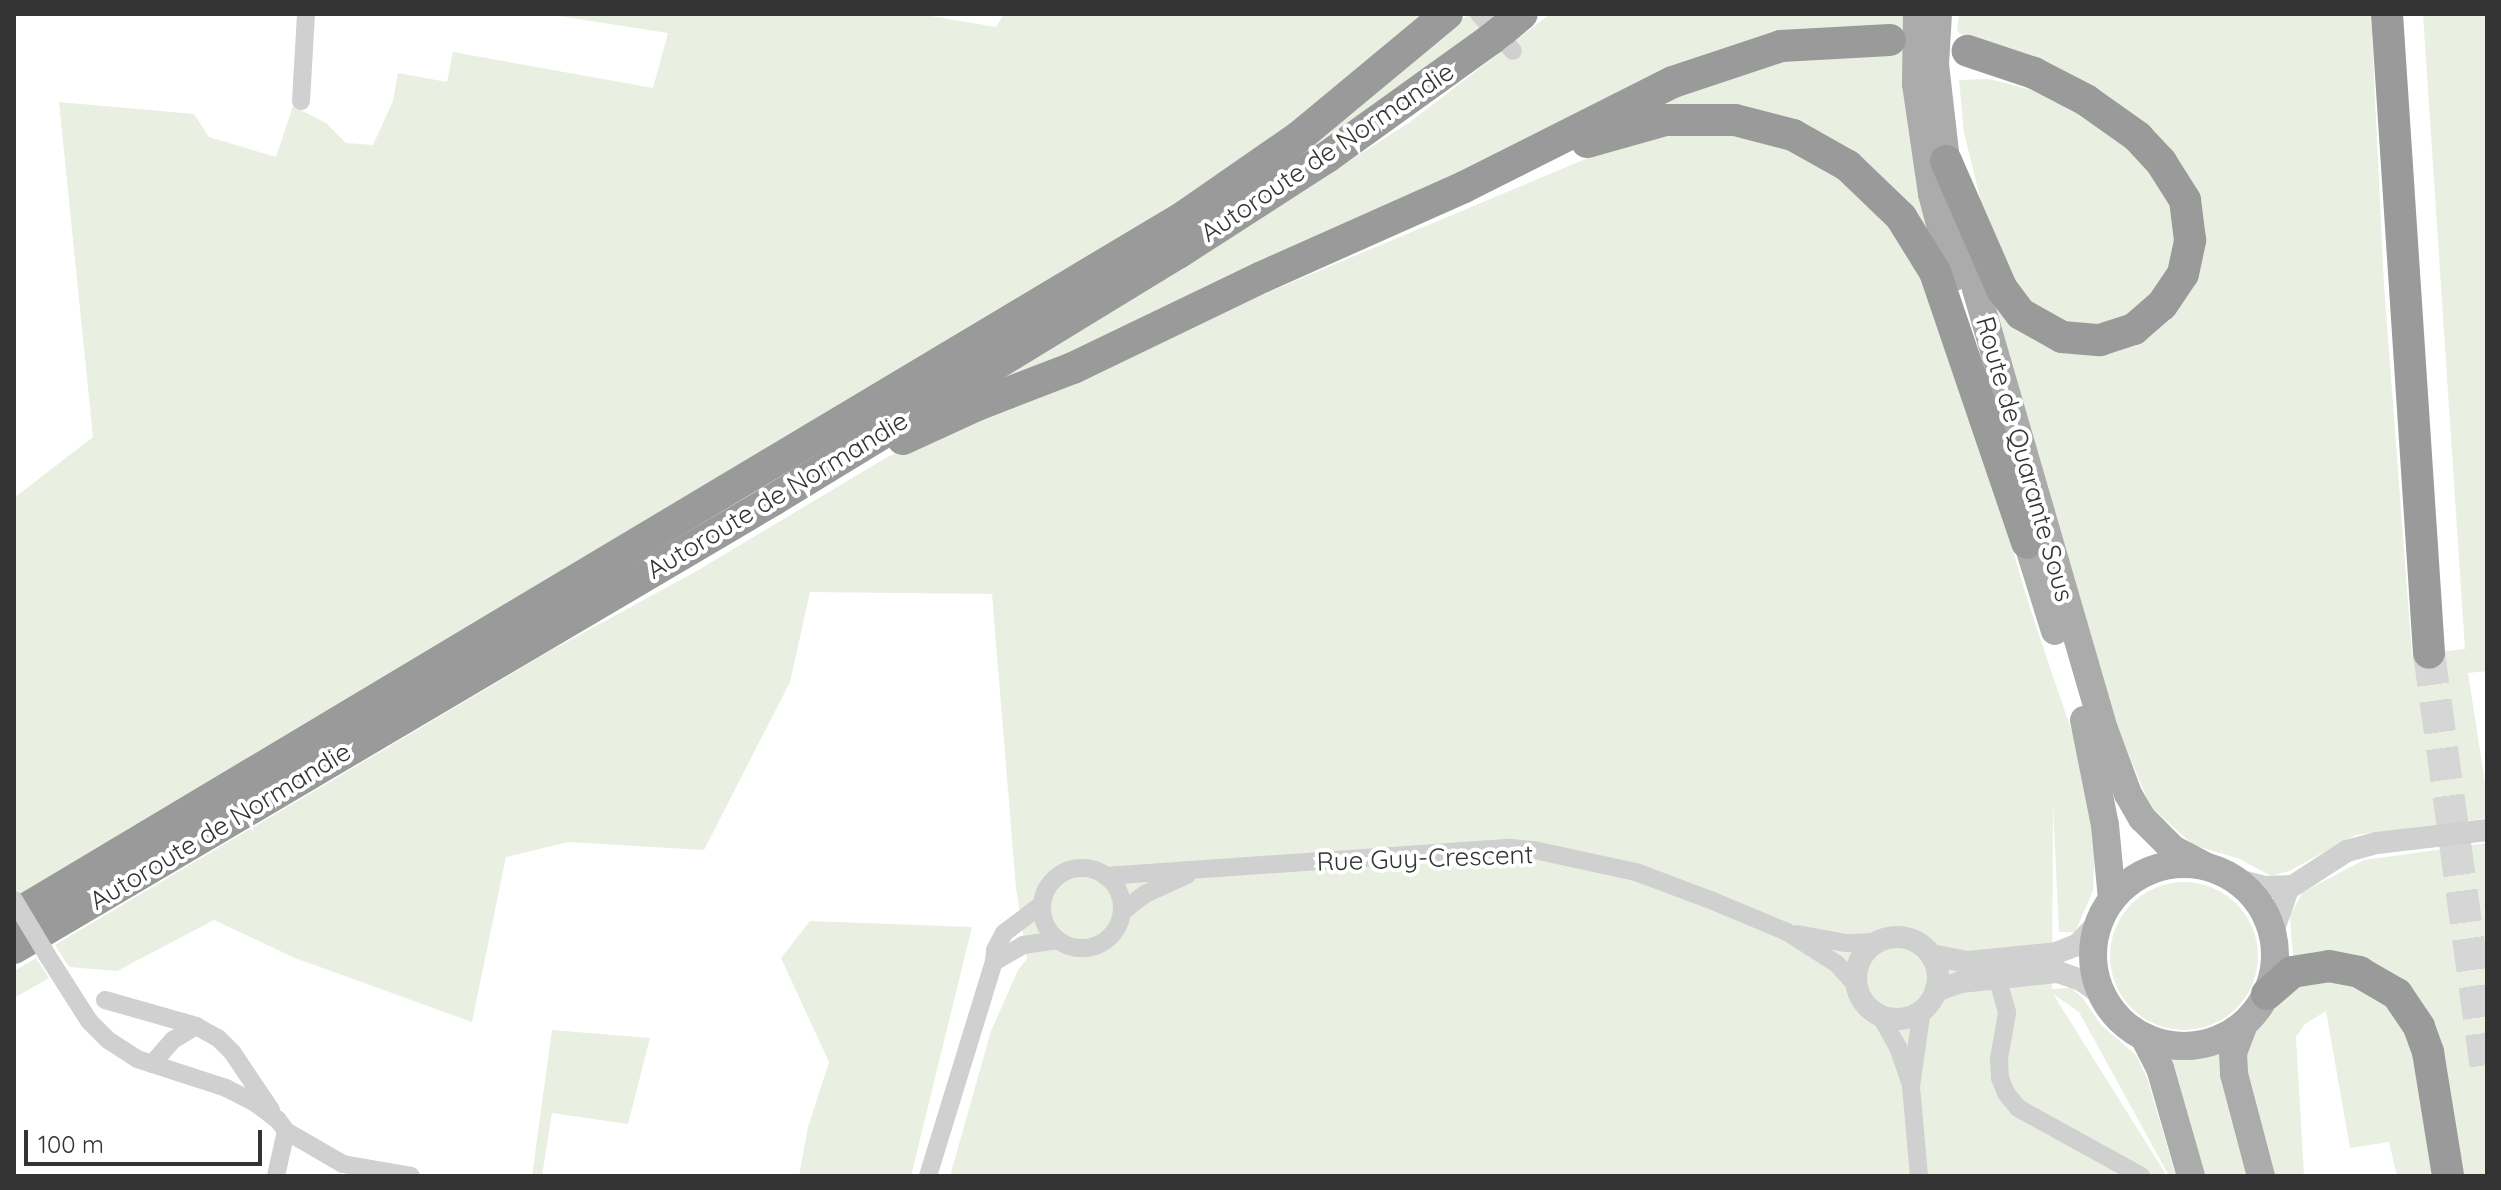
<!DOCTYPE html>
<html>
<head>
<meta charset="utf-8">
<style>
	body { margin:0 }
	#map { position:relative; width:2501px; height:1190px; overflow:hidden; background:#fff; font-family:Quicksand,sans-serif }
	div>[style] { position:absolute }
	.green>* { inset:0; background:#e9f0e1 }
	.round { border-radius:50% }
	.motorway-tunnel>* { height:32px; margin-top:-16px; transform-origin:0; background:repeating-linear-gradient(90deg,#d6d6d6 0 32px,transparent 0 48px) }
	.minor>* { height:18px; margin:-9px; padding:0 9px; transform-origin:9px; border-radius:9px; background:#d0d0d0 }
	.minor>.ring { margin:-9px; padding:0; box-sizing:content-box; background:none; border:18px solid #d0d0d0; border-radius:50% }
	.tertiary>* { height:22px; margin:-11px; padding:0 11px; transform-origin:11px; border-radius:11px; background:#d0d0d0 }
	.tertiary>.ring { margin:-11px; padding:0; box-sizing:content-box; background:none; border:22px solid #d0d0d0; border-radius:50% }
	.primary>* { height:28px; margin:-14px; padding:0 14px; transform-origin:14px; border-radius:14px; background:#ababab }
	.primary>.ring { margin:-14px; padding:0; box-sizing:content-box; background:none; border:28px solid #ababab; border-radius:50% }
	.motorway>* { height:32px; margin:-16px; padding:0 16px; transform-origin:16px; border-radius:16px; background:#9a9a9a }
	.minor-bridge>* { height:18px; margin:-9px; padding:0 9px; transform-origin:9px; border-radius:9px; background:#d0d0d0 }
	.motorway-bridge>* { height:32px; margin:-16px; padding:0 16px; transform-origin:16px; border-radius:16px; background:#9a9a9a }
	span { translate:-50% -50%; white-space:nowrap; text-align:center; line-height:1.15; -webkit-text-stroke:8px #fff; paint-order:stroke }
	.street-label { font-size:26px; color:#333 }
	.frame { position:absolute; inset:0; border:16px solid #333; pointer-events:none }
	.scale { position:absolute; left:24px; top:1130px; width:238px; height:36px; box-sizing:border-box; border:4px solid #333; border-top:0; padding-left:10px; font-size:24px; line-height:28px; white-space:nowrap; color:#333; -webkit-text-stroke:6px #fff; paint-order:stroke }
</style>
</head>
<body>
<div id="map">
	<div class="green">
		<div style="clip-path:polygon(546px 14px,919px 14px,996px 27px,1004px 14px,1424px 14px,1294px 121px,1161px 214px,14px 898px,14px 498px,93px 437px,59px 102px,194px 114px,209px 137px,276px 157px,293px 106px,326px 123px,346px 143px,373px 145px,393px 101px,398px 73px,447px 82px,453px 52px,653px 88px,668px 33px)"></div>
		<div style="clip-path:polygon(1468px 14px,1506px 14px,1254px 193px,1395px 78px)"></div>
		<div style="clip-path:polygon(1550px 14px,1906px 14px,1940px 262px,1839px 150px,1631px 113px,1788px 56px,1845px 52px,1889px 56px,1790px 41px,967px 397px,1157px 284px,1410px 122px)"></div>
		<div style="clip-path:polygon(1959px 14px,2371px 14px,2384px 285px,2412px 655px,2465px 649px,2423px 14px,2487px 14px,2487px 671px,2468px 673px,2487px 796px,2487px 818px,2356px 835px,2289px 871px,2271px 876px,2240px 859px,2193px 845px,2150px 806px,2111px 712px,1993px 305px,2064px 347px,2183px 297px,2187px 183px,1973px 44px,1957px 31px)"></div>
		<div style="clip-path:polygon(1989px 79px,2056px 96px,2151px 166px,2174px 213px,2177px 260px,2139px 315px,2106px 325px,2073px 329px,2023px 298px,1981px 201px,1964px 133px,1959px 80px)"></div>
		<div style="clip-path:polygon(1703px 128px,1776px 143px,1846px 182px,1894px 224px,1936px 293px,2030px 608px,2081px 759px,2096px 822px,2093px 891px,2075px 932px,2059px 932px,2053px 805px,2052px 989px,2071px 988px,2082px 997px,2101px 1025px,2136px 1055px,2147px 1078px,2176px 1176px,2169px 1176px,2079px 1012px,2053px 994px,2167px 1176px,950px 1176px,991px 1031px,1018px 970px,1027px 959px,1016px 888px,992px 594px,810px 592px,790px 682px,704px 850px,568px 842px,506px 857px,472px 1022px,295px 958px,214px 920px,117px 971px,69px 967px,55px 945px,550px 651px,695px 572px,884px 459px,954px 424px,1607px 150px)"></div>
		<div style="clip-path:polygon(2487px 843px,2487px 1176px,2456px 1176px,2428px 1019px,2293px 958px,2290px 915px,2303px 892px,2364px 860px)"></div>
		<div class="round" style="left:2110px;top:882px;width:148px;height:148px"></div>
		<div style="clip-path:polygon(810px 921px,972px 927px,911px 1176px,799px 1176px,808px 1127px,829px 1062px,781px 958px)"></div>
		<div style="clip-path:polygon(36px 958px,49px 978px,14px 998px,14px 971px)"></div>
		<div style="clip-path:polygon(2323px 978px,2352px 983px,2384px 998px,2412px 1045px,2433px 1176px,2397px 1176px,2389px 1142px,2350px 1148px,2326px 1011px,2305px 1024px,2296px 1037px,2304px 1176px,2271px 1176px,2243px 1081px,2248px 1039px,2283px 999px,2304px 983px)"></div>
		<div style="clip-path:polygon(552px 1030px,650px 1038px,628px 1124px,552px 1113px,542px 1176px,532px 1176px)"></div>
		<div style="clip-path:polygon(2223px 1050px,2252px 1176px,2199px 1176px,2168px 1058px,2193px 1058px)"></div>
	</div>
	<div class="motorway-tunnel">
		<div style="left:2429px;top:653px;width:428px;rotate:82.2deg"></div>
	</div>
	<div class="minor">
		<div style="left:1479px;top:14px;width:50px;rotate:47.4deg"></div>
		<div style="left:301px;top:101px;width:87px;rotate:-86.7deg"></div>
		<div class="ring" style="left:1042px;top:868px;width:62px;height:62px"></div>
		<div style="left:1105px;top:876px;width:406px;rotate:-4deg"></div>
		<div style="left:1510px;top:848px;width:24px;rotate:5deg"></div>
		<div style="left:1534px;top:850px;width:104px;rotate:12.2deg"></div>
		<div style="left:1636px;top:872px;width:82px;rotate:20.6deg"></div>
		<div style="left:1713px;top:901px;width:80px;rotate:22.7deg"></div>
		<div style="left:1787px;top:932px;width:59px;rotate:32.6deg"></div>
		<div style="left:1837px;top:964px;width:30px;rotate:48deg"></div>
		<div style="left:1122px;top:912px;width:29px;rotate:-38deg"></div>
		<div style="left:1145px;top:894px;width:46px;rotate:-24.3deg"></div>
		<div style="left:1797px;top:934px;width:50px;rotate:10.4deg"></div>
		<div style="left:1846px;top:943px;width:31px;rotate:-2deg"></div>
		<div style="left:47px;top:955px;width:78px;rotate:57.5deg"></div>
		<div style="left:89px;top:1021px;width:27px;rotate:45deg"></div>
		<div style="left:108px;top:1040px;width:35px;rotate:33deg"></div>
		<div style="left:137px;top:1059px;width:94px;rotate:18deg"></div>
		<div style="left:226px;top:1088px;width:31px;rotate:27deg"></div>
		<div style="left:254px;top:1102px;width:30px;rotate:37deg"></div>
		<div style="left:278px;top:1120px;width:14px;rotate:54deg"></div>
		<div style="left:286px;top:1131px;width:66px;rotate:30.1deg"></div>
		<div style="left:343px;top:1164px;width:69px;rotate:10deg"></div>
		<div style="left:994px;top:962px;width:34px;rotate:-30deg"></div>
		<div style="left:1023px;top:945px;width:34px;rotate:-8deg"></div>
		<div style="left:1997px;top:977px;width:37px;rotate:74deg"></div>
		<div style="left:2007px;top:1013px;width:47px;rotate:99.9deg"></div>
		<div style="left:1999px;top:1059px;width:19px;rotate:87deg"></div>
		<div style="left:2000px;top:1078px;width:16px;rotate:68deg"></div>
		<div style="left:2006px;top:1093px;width:19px;rotate:51deg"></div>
		<div style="left:2018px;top:1108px;width:141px;rotate:28.9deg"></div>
		<div style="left:105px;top:1000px;width:95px;rotate:15.9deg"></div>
		<div style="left:196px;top:1026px;width:25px;rotate:29deg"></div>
		<div style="left:218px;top:1038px;width:20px;rotate:45deg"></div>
		<div style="left:232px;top:1052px;width:70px;rotate:56.1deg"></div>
		<div style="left:1880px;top:1015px;width:37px;rotate:61deg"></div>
		<div style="left:1898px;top:1047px;width:36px;rotate:71deg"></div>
		<div style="left:152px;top:1064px;width:32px;rotate:-49deg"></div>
		<div style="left:173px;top:1040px;width:27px;rotate:-31deg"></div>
		<div style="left:276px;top:1176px;width:46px;rotate:-77.5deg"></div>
		<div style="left:928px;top:1176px;width:224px;rotate:-72.9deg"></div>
		<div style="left:994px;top:962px;width:12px;rotate:-85deg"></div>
		<div style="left:995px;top:950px;width:19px;rotate:-62deg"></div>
		<div style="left:1004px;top:933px;width:46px;rotate:-37.1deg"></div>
		<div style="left:1919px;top:1176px;width:89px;rotate:-95.1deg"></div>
		<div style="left:1911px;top:1087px;width:79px;rotate:-82deg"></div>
	</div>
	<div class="tertiary">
		<div style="left:2238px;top:880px;width:28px;rotate:15deg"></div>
		<div style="left:2265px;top:887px;width:26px;rotate:-2deg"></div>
		<div style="left:2273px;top:932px;width:46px;rotate:-70.8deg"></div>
		<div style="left:2288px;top:889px;width:70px;rotate:-32.8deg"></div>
		<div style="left:2347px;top:851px;width:31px;rotate:-15deg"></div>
		<div style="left:2377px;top:843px;width:111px;rotate:-6.7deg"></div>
		<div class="ring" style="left:1856px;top:937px;width:60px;height:60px"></div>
		<div style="left:1931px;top:955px;width:38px;rotate:11deg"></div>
		<div style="left:1968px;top:962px;width:88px;rotate:-5.8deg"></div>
		<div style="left:2056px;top:953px;width:22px;rotate:-21deg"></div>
		<div style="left:2077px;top:945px;width:32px;rotate:-46deg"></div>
		<div style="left:1935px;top:991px;width:28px;rotate:-19deg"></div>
		<div style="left:1961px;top:982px;width:98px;rotate:-5.9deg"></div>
		<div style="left:2058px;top:972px;width:24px;rotate:19deg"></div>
		<div style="left:2081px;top:980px;width:27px;rotate:36deg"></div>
	</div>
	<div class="primary">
		<div style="left:1917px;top:14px;width:70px;rotate:90.8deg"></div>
		<div style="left:1916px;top:84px;width:111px;rotate:81.7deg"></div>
		<div style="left:1932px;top:194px;width:86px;rotate:75.2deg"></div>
		<div style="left:1938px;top:14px;width:50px;rotate:93.4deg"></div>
		<div style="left:1935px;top:64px;width:98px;rotate:83.5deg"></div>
		<div style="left:1946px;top:161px;width:131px;rotate:76.8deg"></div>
		<div style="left:1976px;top:289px;width:461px;rotate:73.8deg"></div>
		<div style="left:2105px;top:732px;width:66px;rotate:69.6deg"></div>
		<div style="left:2128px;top:794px;width:28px;rotate:60deg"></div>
		<div style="left:2142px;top:818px;width:44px;rotate:45deg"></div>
		<div style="left:2173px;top:849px;width:34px;rotate:28deg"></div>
		<div style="left:2021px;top:522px;width:114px;rotate:72.7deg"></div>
		<div style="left:2084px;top:720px;width:107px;rotate:78.7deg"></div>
		<div style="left:2105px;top:825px;width:74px;rotate:84.6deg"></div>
		<div class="ring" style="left:2093px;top:864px;width:154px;height:154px"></div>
		<div style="left:2244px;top:1024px;width:31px;rotate:111deg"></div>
		<div style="left:2233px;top:1053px;width:21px;rotate:87deg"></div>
		<div style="left:2234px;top:1074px;width:106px;rotate:75.2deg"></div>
		<div style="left:2144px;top:1037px;width:35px;rotate:63deg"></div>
		<div style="left:2160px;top:1068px;width:112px;rotate:74deg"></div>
	</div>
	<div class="motorway">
		<div style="left:2387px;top:14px;width:640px;rotate:86.24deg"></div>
		<div style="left:1504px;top:29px;width:23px;rotate:-40deg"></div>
		<div style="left:1587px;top:142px;width:82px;rotate:-15.6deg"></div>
		<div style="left:1666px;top:120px;width:69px"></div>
		<div style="left:1735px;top:120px;width:60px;rotate:14.5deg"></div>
		<div style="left:1793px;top:135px;width:63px;rotate:29.4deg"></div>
		<div style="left:1848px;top:166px;width:74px;rotate:43.9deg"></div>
		<div style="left:1901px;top:217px;width:65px;rotate:58.3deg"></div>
		<div style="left:1935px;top:272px;width:286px;rotate:71.2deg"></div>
		<div style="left:1946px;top:161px;width:140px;rotate:66.4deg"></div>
		<div style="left:2002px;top:289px;width:31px;rotate:53deg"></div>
		<div style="left:2021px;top:314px;width:47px;rotate:29.3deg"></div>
		<div style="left:2062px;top:337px;width:38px;rotate:5deg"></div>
		<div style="left:2100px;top:340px;width:36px;rotate:-18deg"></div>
		<div style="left:2134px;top:329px;width:37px;rotate:-41deg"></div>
		<div style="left:2162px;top:305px;width:37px;rotate:-56deg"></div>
		<div style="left:2183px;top:274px;width:35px;rotate:-78deg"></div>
		<div style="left:2190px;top:240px;width:40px;rotate:-97.1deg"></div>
		<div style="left:2185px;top:200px;width:45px;rotate:-122.3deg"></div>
		<div style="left:2161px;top:162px;width:34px;rotate:-133deg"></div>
		<div style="left:2138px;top:137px;width:64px;rotate:-144.6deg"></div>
		<div style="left:2086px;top:100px;width:59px;rotate:-152.6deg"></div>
		<div style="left:2034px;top:73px;width:70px;rotate:-161.6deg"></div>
		<div style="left:903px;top:439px;width:81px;rotate:-24.7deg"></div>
		<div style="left:977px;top:405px;width:103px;rotate:-21.1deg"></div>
		<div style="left:1073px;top:368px;width:210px;rotate:-25.7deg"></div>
		<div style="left:1262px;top:277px;width:221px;rotate:-24deg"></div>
		<div style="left:1464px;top:187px;width:234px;rotate:-26.7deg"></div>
		<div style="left:1673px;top:82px;width:114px;rotate:-18.4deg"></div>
		<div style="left:1781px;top:46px;width:109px;rotate:-3.2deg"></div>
		<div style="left:14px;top:916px;width:1364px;rotate:-30.87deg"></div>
		<div style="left:1185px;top:216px;width:140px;rotate:-34.8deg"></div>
		<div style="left:1300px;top:136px;width:191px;rotate:-39.7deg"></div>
		<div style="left:14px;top:948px;width:881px;rotate:-30.55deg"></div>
		<div style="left:773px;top:500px;width:474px;rotate:-31.4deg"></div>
		<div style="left:1178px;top:253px;width:177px;rotate:-32.8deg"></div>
		<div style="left:1327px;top:157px;width:202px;rotate:-35.7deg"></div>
		<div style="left:2267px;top:994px;width:33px;rotate:-41deg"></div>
		<div style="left:2292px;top:972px;width:37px;rotate:-9deg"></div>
		<div style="left:2329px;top:966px;width:31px;rotate:11deg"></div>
		<div style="left:2359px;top:972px;width:44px;rotate:30.1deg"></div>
		<div style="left:2397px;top:994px;width:40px;rotate:56deg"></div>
		<div style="left:2419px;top:1027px;width:27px;rotate:70deg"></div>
		<div style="left:2428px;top:1052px;width:126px;rotate:80.8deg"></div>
	</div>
	<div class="minor-bridge">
		<div style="left:14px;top:900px;width:64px;rotate:59deg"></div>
	</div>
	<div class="motorway-bridge">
		<div style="left:1491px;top:39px;width:16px;rotate:-38deg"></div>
	</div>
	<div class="street-label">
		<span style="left:1327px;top:152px;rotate:-34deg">Autoroute de Normandie</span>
		<span style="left:2025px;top:459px;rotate:74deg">Route de Quarante Sous</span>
		<span style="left:777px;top:495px;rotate:-31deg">Autoroute de Normandie</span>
		<span style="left:220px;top:826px;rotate:-31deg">Autoroute de Normandie</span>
		<span style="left:1425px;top:858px;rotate:-2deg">Rue Guy-Crescent</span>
	</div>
	<div class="frame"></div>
	<div class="scale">100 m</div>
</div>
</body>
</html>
